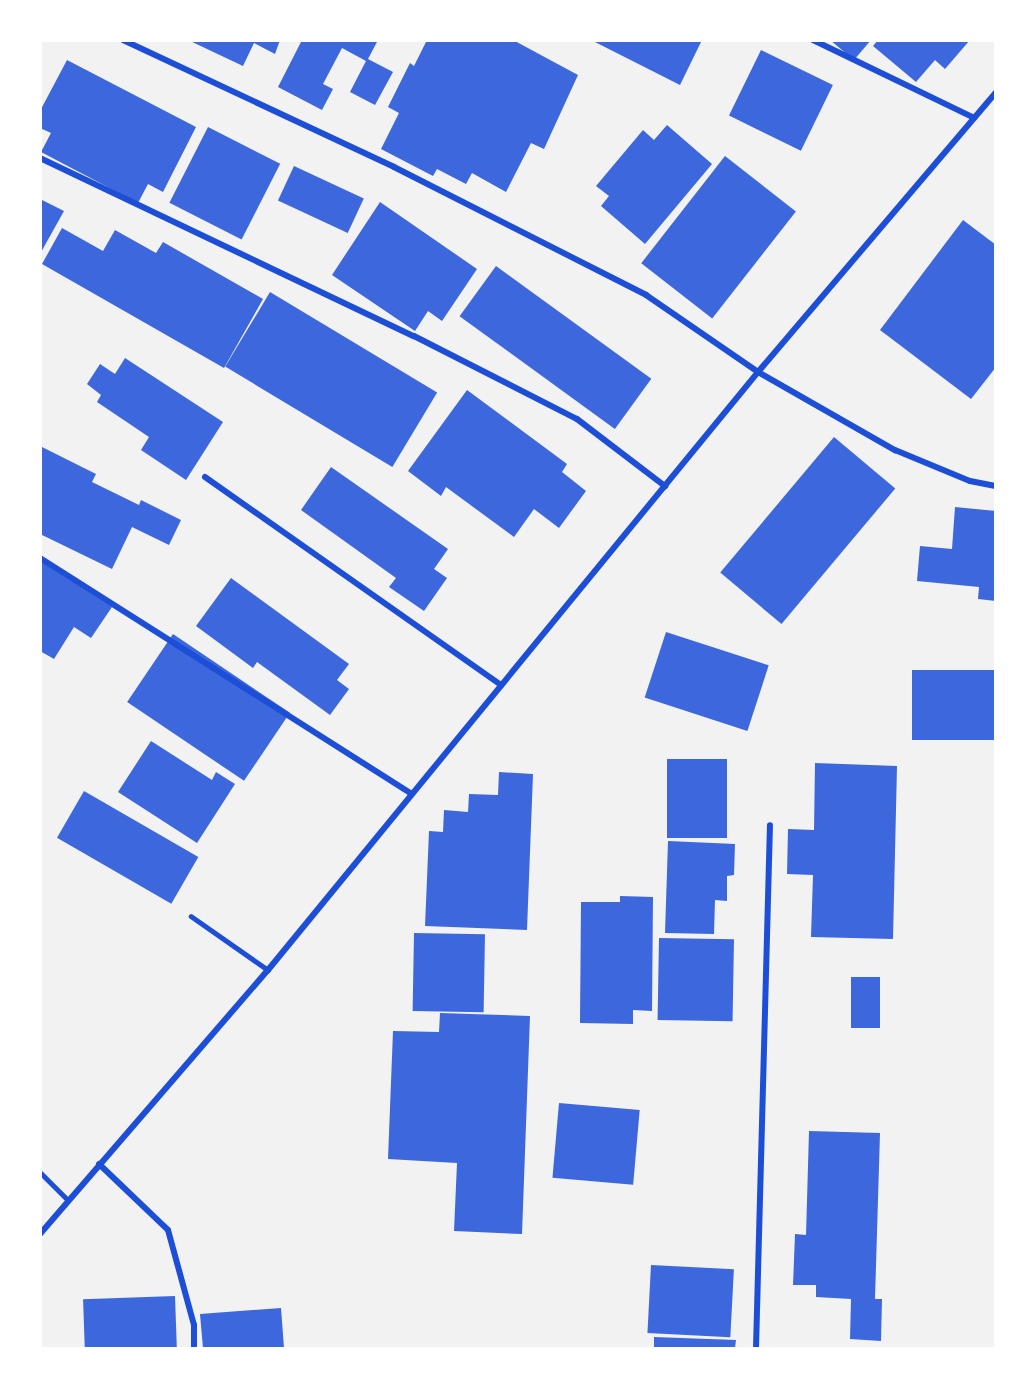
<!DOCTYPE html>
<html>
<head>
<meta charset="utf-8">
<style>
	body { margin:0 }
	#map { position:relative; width:1036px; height:1389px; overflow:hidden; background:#f2f2f2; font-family:Jost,sans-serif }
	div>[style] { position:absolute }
	.building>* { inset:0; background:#3d67dc; transform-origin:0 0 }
	.service>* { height:4.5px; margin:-2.25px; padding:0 2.25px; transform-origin:2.25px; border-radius:2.25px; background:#1d4ed8 }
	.minor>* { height:6px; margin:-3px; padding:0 3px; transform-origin:3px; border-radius:3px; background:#1d4ed8 }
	span { translate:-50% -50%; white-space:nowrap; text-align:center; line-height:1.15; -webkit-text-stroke:6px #fff; paint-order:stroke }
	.frame { position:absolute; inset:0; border:42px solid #fff; pointer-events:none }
</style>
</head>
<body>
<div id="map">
	<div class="building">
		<div style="clip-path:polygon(188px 40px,280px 40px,275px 54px,254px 43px,243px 66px)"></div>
		<div style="clip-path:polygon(302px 40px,378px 40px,368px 59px,393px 72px,375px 105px,350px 92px,366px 61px,342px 48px,323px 84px,333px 89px,322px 110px,278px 87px)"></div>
		<div style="clip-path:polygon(427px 40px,513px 40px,578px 75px,544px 149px,531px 143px,506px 192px,472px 173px,466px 184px,437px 169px,433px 176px,381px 149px,399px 113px,388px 107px,410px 63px,414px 66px)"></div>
		<div style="clip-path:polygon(591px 40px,702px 40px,680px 85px)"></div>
		<div style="clip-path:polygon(830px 40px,871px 40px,854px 60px)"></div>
		<div style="clip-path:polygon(878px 40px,970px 40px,945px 69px,935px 60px,916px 82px,873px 46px)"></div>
		<div style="left:761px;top:50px;width:80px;height:73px;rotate:26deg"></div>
		<div style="clip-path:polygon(67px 60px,196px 127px,163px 192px,148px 184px,138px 203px,41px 152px,51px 133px,40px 128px,40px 111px)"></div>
		<div style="clip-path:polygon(667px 125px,712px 164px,645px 244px,601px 206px,609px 196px,596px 186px,643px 130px,654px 140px)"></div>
		<div style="left:208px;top:127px;width:81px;height:85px;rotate:27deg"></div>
		<div style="left:725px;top:156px;width:90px;height:136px;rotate:38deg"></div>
		<div style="left:294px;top:166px;width:77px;height:38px;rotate:25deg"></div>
		<div style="clip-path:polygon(40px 199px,64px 211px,40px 254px)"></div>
		<div style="clip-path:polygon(380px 202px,477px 269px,442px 321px,428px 311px,415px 331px,332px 275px)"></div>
		<div style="clip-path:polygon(963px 220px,996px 245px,996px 367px,971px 399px,880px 330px)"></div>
		<div style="clip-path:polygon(62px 228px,103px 251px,115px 230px,156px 253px,163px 242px,263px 299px,224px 368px,42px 264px)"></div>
		<div style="left:496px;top:266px;width:192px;height:62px;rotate:36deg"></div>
		<div style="left:270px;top:292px;width:195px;height:87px;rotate:31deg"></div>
		<div style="clip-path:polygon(125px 358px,223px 422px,186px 480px,141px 450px,149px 437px,97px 402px,101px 395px,87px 384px,100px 364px,115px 374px)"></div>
		<div style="clip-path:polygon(467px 390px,567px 464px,562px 472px,586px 491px,559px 528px,534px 509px,514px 537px,446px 487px,441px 496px,408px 471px)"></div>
		<div style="left:834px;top:437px;width:80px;height:177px;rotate:40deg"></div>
		<div style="clip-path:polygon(40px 446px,96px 474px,92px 482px,139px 505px,141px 500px,181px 520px,169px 545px,132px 527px,112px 569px,40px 534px)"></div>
		<div style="clip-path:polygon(331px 467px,448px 549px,434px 569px,447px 578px,424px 611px,389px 587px,396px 578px,301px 510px)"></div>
		<div style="clip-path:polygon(955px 507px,996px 511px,996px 601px,978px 599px,979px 587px,917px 581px,920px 546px,952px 549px)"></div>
		<div style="clip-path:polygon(40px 561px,112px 607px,91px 638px,74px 627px,54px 659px,40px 651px)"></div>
		<div style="clip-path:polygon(231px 578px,349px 664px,337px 680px,349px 689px,330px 715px,257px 662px,253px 668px,196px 626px)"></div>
		<div style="left:666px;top:632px;width:108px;height:69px;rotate:18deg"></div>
		<div style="left:173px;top:634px;width:141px;height:82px;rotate:34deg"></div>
		<div style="left:996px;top:670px;width:70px;height:84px;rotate:90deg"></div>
		<div style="clip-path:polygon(151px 741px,212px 780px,216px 772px,235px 784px,197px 843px,118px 792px)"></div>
		<div style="left:727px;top:759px;width:79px;height:60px;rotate:90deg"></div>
		<div style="clip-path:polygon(815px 763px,897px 766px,893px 939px,811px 937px,813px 875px,787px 874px,788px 829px,814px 830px)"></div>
		<div style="clip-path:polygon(499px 772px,533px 774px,527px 930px,425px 926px,429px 831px,443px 832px,444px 810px,468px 812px,469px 794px,498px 795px)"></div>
		<div style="left:84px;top:791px;width:132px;height:54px;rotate:30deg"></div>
		<div style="clip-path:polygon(668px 841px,735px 844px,734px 875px,727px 876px,727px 901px,715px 900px,714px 934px,665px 933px)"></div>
		<div style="clip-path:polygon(620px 896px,653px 897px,652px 1011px,633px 1010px,633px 1024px,580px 1023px,581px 902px,620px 902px)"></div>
		<div style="left:414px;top:933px;width:71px;height:78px;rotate:1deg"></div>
		<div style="left:659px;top:938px;width:75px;height:82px;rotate:1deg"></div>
		<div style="left:851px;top:977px;width:29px;height:51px"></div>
		<div style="clip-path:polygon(440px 1013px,530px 1016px,522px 1234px,454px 1231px,457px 1163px,388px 1159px,393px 1031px,439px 1032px)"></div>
		<div style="left:559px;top:1103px;width:81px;height:75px;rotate:5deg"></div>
		<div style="clip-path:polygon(809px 1131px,880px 1133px,875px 1299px,882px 1299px,881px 1341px,850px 1339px,851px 1299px,816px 1297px,816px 1285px,793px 1285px,795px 1234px,806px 1235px)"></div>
		<div style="left:651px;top:1265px;width:83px;height:68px;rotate:3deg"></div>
		<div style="left:175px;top:1296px;width:52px;height:92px;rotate:88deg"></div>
		<div style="clip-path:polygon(281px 1308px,284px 1348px,203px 1348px,200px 1314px)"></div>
		<div style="clip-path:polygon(654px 1337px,736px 1340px,735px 1348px,654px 1348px)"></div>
	</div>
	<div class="service">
		<div style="left:191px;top:916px;width:94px;rotate:35deg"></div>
		<div style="left:40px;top:1172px;width:40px;rotate:45deg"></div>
	</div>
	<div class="minor">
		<div style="left:123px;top:40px;width:299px;rotate:25.1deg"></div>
		<div style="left:394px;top:167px;width:283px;rotate:26.9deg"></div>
		<div style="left:646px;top:295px;width:136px;rotate:34.5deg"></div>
		<div style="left:758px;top:372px;width:158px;rotate:29.7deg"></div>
		<div style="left:895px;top:450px;width:81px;rotate:22.5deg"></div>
		<div style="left:970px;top:481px;width:26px;rotate:11deg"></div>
		<div style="left:813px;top:40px;width:179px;rotate:25.8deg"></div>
		<div style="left:40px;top:158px;width:414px;rotate:25.5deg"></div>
		<div style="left:414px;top:336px;width:183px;rotate:27deg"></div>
		<div style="left:577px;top:419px;width:111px;rotate:37.3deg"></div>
		<div style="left:205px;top:477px;width:362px;rotate:35.1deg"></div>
		<div style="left:40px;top:558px;width:439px;rotate:32.4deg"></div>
		<div style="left:99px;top:1164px;width:95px;rotate:43.7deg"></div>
		<div style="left:168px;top:1230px;width:98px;rotate:74.7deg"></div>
		<div style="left:194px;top:1325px;width:23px;rotate:90deg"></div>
		<div style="left:40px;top:1234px;width:349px;rotate:-49.2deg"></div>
		<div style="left:268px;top:970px;width:773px;rotate:-50.67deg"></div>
		<div style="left:758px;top:372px;width:367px;rotate:-49.6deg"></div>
		<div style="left:756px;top:1348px;width:523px;rotate:-88.47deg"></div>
	</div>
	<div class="frame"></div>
</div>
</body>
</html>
